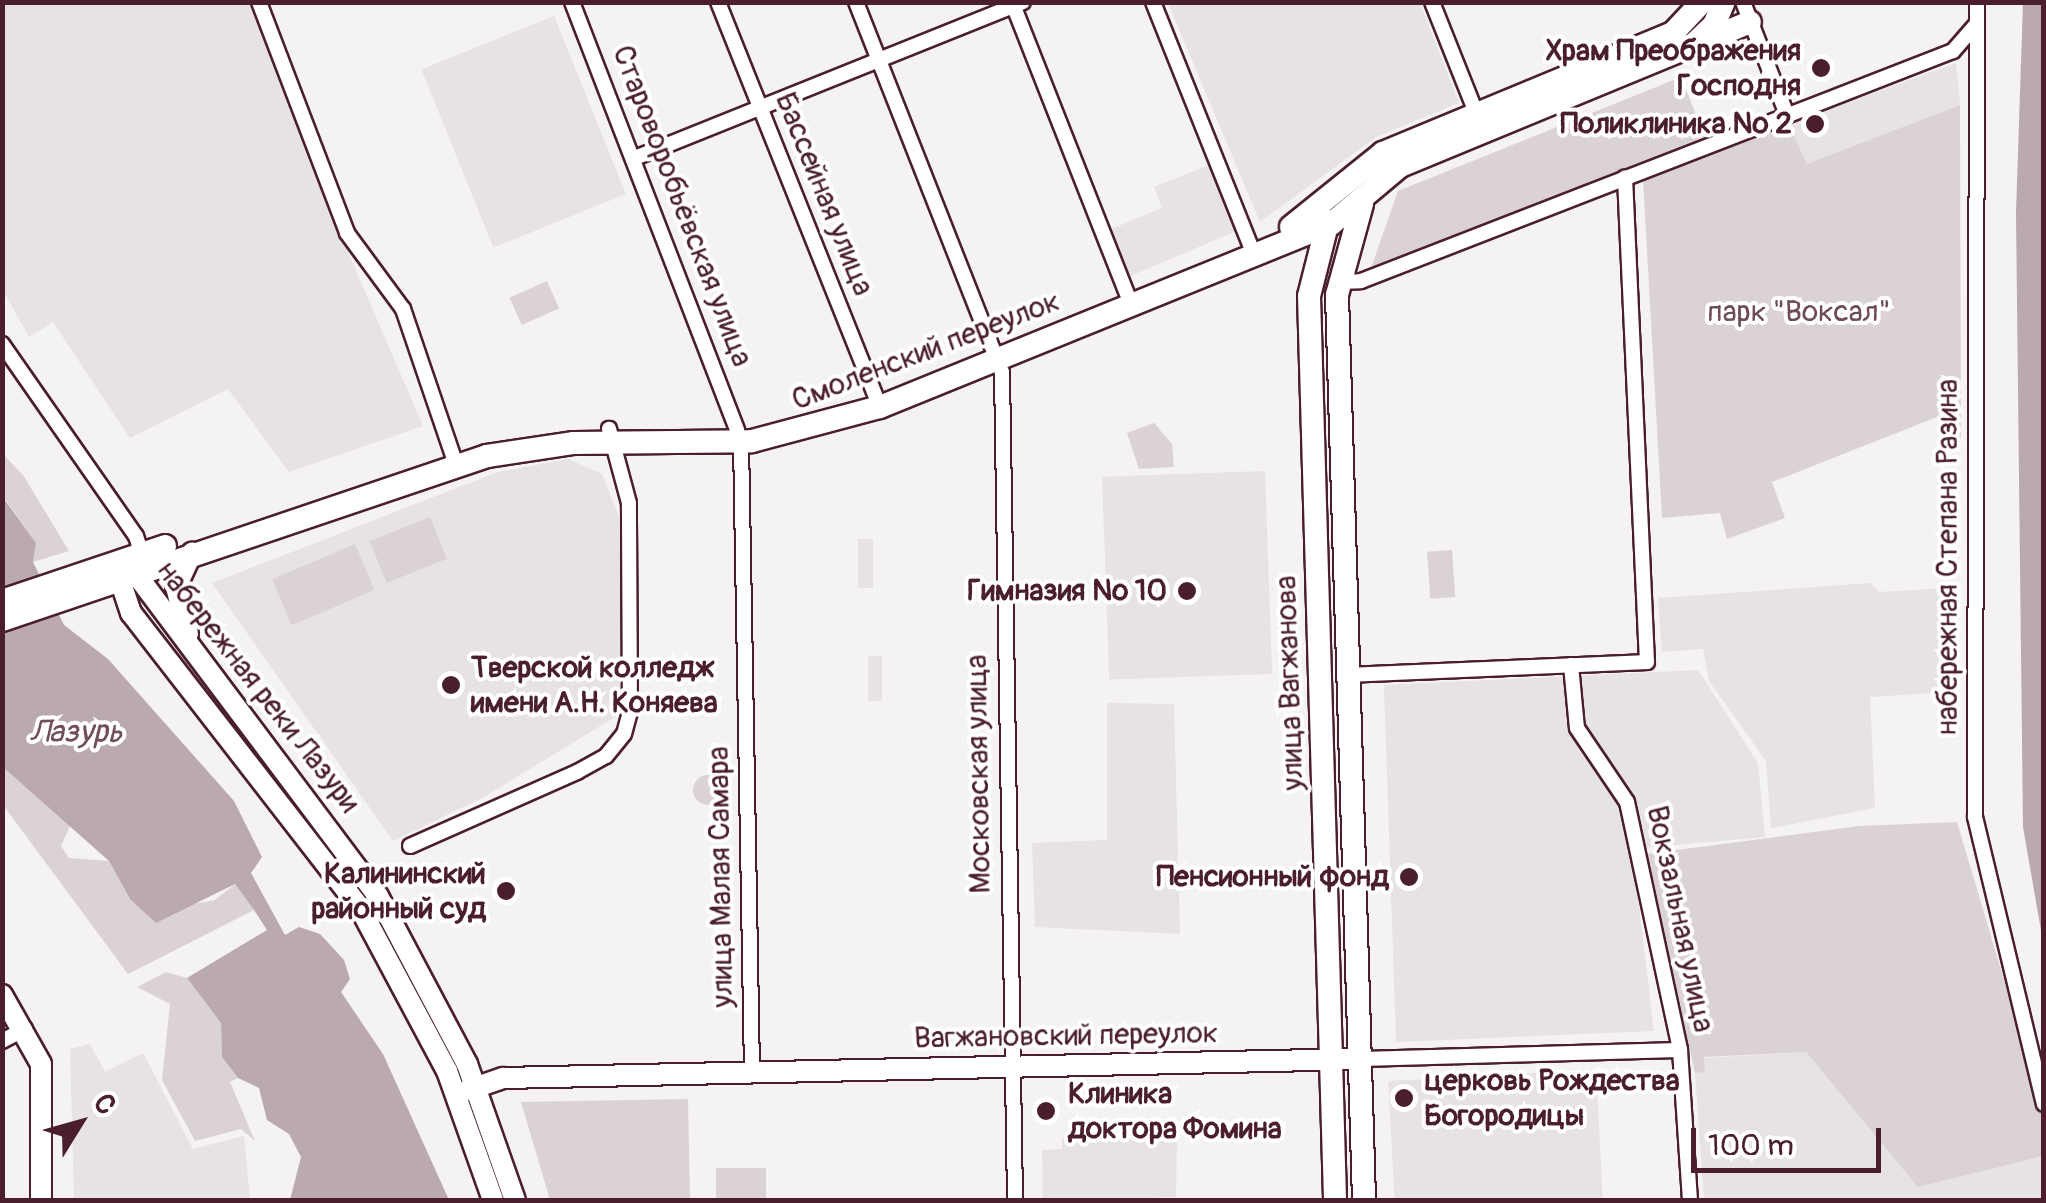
<!DOCTYPE html>
<html>
<head>
<meta charset="utf-8">
<style>
	body { margin:0 }
	#map { position:relative; width:2046px; height:1203px; overflow:hidden; background:#f4f2f2; font-family:Pangolin,sans-serif }
	div>[style] { position:absolute }
	.built>* { inset:0; background:#e7e2e3; transform-origin:0 0 }
	.green>* { inset:0; background:#dbd2d5; transform-origin:0 0 }
	.round { border-radius:50% }
	.water>* { inset:0; background:#baa9ae }
	.roads { filter:drop-shadow(2px 0 #4a1f2b) drop-shadow(-2px 0 #4a1f2b) drop-shadow(0 2px #4a1f2b) drop-shadow(0 -2px #4a1f2b) }
	.street>* { height:14px; margin:-7px; padding:0 7px; transform-origin:7px; border-radius:7px; background:#fff }
	.secondary>* { height:20px; margin:-10px; padding:0 10px; transform-origin:10px; border-radius:10px; background:#fff }
	.primary>* { height:22px; margin:-11px; padding:0 11px; transform-origin:11px; border-radius:11px; background:#fff }
	.dots>* { width:28px; height:28px; translate:-50% -50%; box-sizing:border-box; border:5px solid #fff; border-radius:50% }
	span { translate:-50% -50%; white-space:nowrap; text-align:center; line-height:1.15; -webkit-text-stroke:8px #fff; paint-order:stroke }
	.poi-label { font-size:30px; color:#4a1f2b; font-weight:700 }
	.right { translate:-100% -50%; text-align:right }
	.left { translate:0 -50%; text-align:left }
	.street-label { font-size:30px; color:#4a1f2b }
	.park-label { font-size:30px; color:#6e4c56 }
	.water-label { font-size:32px; color:#714f59; font-style:italic }
	.frame { position:absolute; inset:0; border:5px solid #4a1f2b; pointer-events:none }
	.north { position:absolute; left:30px; top:1073px; width:100px; height:100px; -webkit-text-stroke:8px #fff; paint-order:stroke; rotate:53deg; font-size:28px; font-weight:700; line-height:40px; text-align:center; color:#4a1f2b }
	.north::after { content:''; display:block; margin:auto; width:35px; height:45px; background:#4a1f2b; clip-path:polygon(50% 0,100% 100%,50% 72%,0 100%) }
	.scale { position:absolute; left:1691px; top:1128px; width:190px; height:45px; box-sizing:border-box; border:5px solid #4a1f2b; border-top:0; padding-left:12px; font-size:30px; line-height:35px; white-space:nowrap; color:#4a1f2b; -webkit-text-stroke:8px #fff; paint-order:stroke }
</style>
</head>
<body>
<div id="map">
	<div class="built">
		<div style="clip-path:polygon(2px 3px,253px 3px,351px 259px,423px 426px,289px 472px,228px 389px,130px 438px,53px 322px,29px 337px,3px 290px)"></div>
		<div style="clip-path:polygon(1168px 3px,1420px 3px,1459px 103px,1376px 137px,1260px 222px)"></div>
		<div style="left:554px;top:16px;width:192px;height:143px;rotate:68deg"></div>
		<div style="clip-path:polygon(1956px 63px,1960px 105px,1806px 165px,1788px 124px)"></div>
		<div style="clip-path:polygon(1211px 164px,1239px 230px,1128px 277px,1109px 230px,1162px 208px,1154px 187px)"></div>
		<div style="clip-path:polygon(568px 459px,602px 474px,621px 522px,620px 714px,484px 797px,393px 841px,212px 583px,498px 472px)"></div>
		<div style="left:1265px;top:471px;width:203px;height:163px;rotate:88deg"></div>
		<div style="left:858px;top:539px;width:15px;height:49px"></div>
		<div style="clip-path:polygon(1871px 583px,1879px 592px,1946px 588px,1948px 692px,1870px 697px,1875px 808px,1771px 828px,1766px 761px,1709px 681px,1703px 649px,1662px 652px,1658px 598px)"></div>
		<div style="left:868px;top:656px;width:14px;height:45px"></div>
		<div style="clip-path:polygon(1698px 670px,1758px 763px,1765px 837px,1632px 849px,1654px 1031px,1396px 1042px,1384px 685px)"></div>
		<div style="clip-path:polygon(1107px 703px,1174px 704px,1180px 934px,1035px 927px,1032px 843px,1107px 840px)"></div>
		<div style="clip-path:polygon(90px 1044px,105px 1072px,143px 1053px,193px 1149px,244px 1136px,250px 1200px,74px 1200px,70px 1049px)"></div>
		<div style="clip-path:polygon(1806px 1052px,1918px 1186px,2043px 1156px,2043px 1200px,1704px 1200px,1695px 1073px,1705px 1071px,1704px 1058px)"></div>
		<div style="left:1596px;top:1070px;width:130px;height:208px;rotate:87deg"></div>
		<div style="clip-path:polygon(1177px 1133px,1176px 1197px,1043px 1200px,1042px 1150px,1062px 1149px,1062px 1137px)"></div>
	</div>
	<div class="green">
		<div style="clip-path:polygon(1681px 77px,1705px 137px,1370px 271px,1398px 191px)"></div>
		<div style="clip-path:polygon(1960px 105px,1961px 446px,1947px 453px,1937px 417px,1772px 482px,1785px 518px,1727px 539px,1720px 513px,1662px 518px,1643px 179px,1788px 124px,1807px 164px)"></div>
		<div style="left:547px;top:281px;width:30px;height:41px;rotate:66deg"></div>
		<div style="clip-path:polygon(1154px 423px,1172px 444px,1174px 467px,1139px 469px,1127px 433px)"></div>
		<div style="clip-path:polygon(2px 453px,23px 475px,69px 551px,33px 562px,36px 543px,3px 496px)"></div>
		<div style="left:430px;top:517px;width:45px;height:65px;rotate:68deg"></div>
		<div style="left:355px;top:544px;width:50px;height:90px;rotate:67deg"></div>
		<div style="left:1452px;top:550px;width:47px;height:25px;rotate:86deg"></div>
		<div style="clip-path:polygon(185px 653px,380px 916px,457px 1064px,452px 1067px,346px 872px,179px 655px)"></div>
		<div style="clip-path:polygon(2px 763px,71px 824px,61px 846px,69px 858px,109px 861px,130px 899px,184px 906px,215px 900px,235px 884px,254px 910px,128px 974px,3px 805px)"></div>
		<div class="round" style="left:693px;top:775px;width:30px;height:30px"></div>
		<div style="clip-path:polygon(1957px 822px,2043px 1111px,2043px 1156px,1918px 1187px,1806px 1052px,1704px 1057px,1705px 1072px,1695px 1073px,1646px 854px,1859px 826px)"></div>
		<div style="clip-path:polygon(166px 972px,187px 978px,221px 1023px,222px 1057px,238px 1078px,230px 1082px,255px 1141px,241px 1129px,195px 1141px,162px 1080px,170px 1004px,137px 987px)"></div>
		<div style="clip-path:polygon(688px 1099px,690px 1200px,550px 1200px,521px 1102px)"></div>
		<div style="left:716px;top:1168px;width:50px;height:32px"></div>
	</div>
	<div class="water">
		<div style="clip-path:polygon(2023px 3px,2044px 3px,2043px 942px,2023px 827px,2016px 213px)"></div>
		<div style="clip-path:polygon(2px 496px,36px 543px,33px 562px,64px 625px,108px 659px,234px 801px,262px 857px,251px 873px,285px 935px,299px 927px,320px 934px,344px 960px,350px 979px,341px 992px,383px 1054px,449px 1200px,290px 1200px,301px 1157px,289px 1134px,267px 1120px,259px 1088px,238px 1078px,222px 1057px,221px 1023px,187px 978px,267px 930px,254px 910px,235px 884px,156px 923px,130px 899px,109px 861px,3px 767px)"></div>
	</div>
	<div class="roads">
		<div class="street">
			<div style="left:259px;top:2px;width:247px;rotate:69.1deg"></div>
			<div style="left:347px;top:233px;width:94px;rotate:53.6deg"></div>
			<div style="left:403px;top:309px;width:165px;rotate:71.2deg"></div>
			<div style="left:572px;top:2px;width:459px;rotate:68.9deg"></div>
			<div style="left:718px;top:2px;width:436px;rotate:68.2deg"></div>
			<div style="left:856px;top:2px;width:398px;rotate:68.5deg"></div>
			<div style="left:1002px;top:372px;width:828px;rotate:89.1deg"></div>
			<div style="left:1012px;top:2px;width:314px;rotate:68.5deg"></div>
			<div style="left:1153px;top:2px;width:261px;rotate:68.2deg"></div>
			<div style="left:1432px;top:2px;width:122px;rotate:68.3deg"></div>
			<div style="left:1743px;top:2px;width:121px;rotate:68.7deg"></div>
			<div style="left:1977px;top:2px;width:815px;rotate:90.14deg"></div>
			<div style="left:1975px;top:817px;width:295px;rotate:76.5deg"></div>
			<div style="left:635px;top:158px;width:418px;rotate:-21.9deg"></div>
			<div style="left:1338px;top:282px;width:23px;rotate:-2deg"></div>
			<div style="left:1361px;top:281px;width:635px;rotate:-21.23deg"></div>
			<div style="left:1953px;top:51px;width:32px;rotate:-49deg"></div>
			<div style="left:2px;top:344px;width:234px;rotate:55.1deg"></div>
			<div style="left:136px;top:536px;width:20px;rotate:72deg"></div>
			<div style="left:741px;top:441px;width:631px;rotate:89deg"></div>
			<div style="left:1571px;top:665px;width:63px;rotate:84.6deg"></div>
			<div style="left:1577px;top:728px;width:89px;rotate:56deg"></div>
			<div style="left:1627px;top:802px;width:254px;rotate:77.9deg"></div>
			<div style="left:1680px;top:1050px;width:150px;rotate:86.2deg"></div>
			<div style="left:1348px;top:675px;width:299px;rotate:-2.5deg"></div>
			<div style="left:1647px;top:662px;width:485px;rotate:-92.6deg"></div>
			<div style="left:410px;top:846px;width:183px;rotate:-23.9deg"></div>
			<div style="left:577px;top:772px;width:33px;rotate:-29deg"></div>
			<div style="left:606px;top:756px;width:28px;rotate:-51deg"></div>
			<div style="left:624px;top:734px;width:24px;rotate:-75deg"></div>
			<div style="left:630px;top:711px;width:208px;rotate:-90.3deg"></div>
			<div style="left:629px;top:503px;width:77px;rotate:-105.1deg"></div>
			<div style="left:2px;top:1041px;width:26px;rotate:-28deg"></div>
			<div style="left:1360px;top:1059px;width:320px;rotate:-1.6deg"></div>
		</div>
		<div class="secondary">
			<div style="left:188px;top:634px;width:49px;rotate:-104.3deg"></div>
			<div style="left:176px;top:587px;width:38px;rotate:-65deg"></div>
			<div style="left:2px;top:995px;width:79px;rotate:60.5deg"></div>
			<div style="left:41px;top:1064px;width:136px;rotate:90deg"></div>
			<div style="left:468px;top:1090px;width:37px;rotate:-19deg"></div>
			<div style="left:503px;top:1078px;width:857px;rotate:-1.27deg"></div>
			<div style="left:493px;top:1200px;width:137px;rotate:-109.6deg"></div>
			<div style="left:447px;top:1071px;width:185px;rotate:-118.1deg"></div>
			<div style="left:360px;top:908px;width:373px;rotate:-127.8deg"></div>
			<div style="left:131px;top:613px;width:51px;rotate:-108.4deg"></div>
			<div style="left:115px;top:565px;width:23px;rotate:23deg"></div>
			<div style="left:136px;top:574px;width:403px;rotate:53.1deg"></div>
			<div style="left:378px;top:896px;width:190px;rotate:62.1deg"></div>
			<div style="left:467px;top:1064px;width:144px;rotate:70.6deg"></div>
		</div>
		<div class="primary">
			<div style="left:1700px;top:43px;width:54px;rotate:-22.8deg"></div>
			<div style="left:1362px;top:204px;width:94px;rotate:105.4deg"></div>
			<div style="left:1337px;top:295px;width:905px;rotate:88.29deg"></div>
			<div style="left:1328px;top:221px;width:77px;rotate:104.2deg"></div>
			<div style="left:1309px;top:296px;width:904px;rotate:88.35deg"></div>
			<div style="left:1291px;top:227px;width:118px;rotate:-38.8deg"></div>
			<div style="left:1383px;top:153px;width:314px;rotate:-22.5deg"></div>
			<div style="left:1673px;top:33px;width:42px;rotate:-46.9deg"></div>
			<div style="left:2px;top:601px;width:172px;rotate:-18.6deg"></div>
			<div style="left:2px;top:620px;width:512px;rotate:-18.68deg"></div>
			<div style="left:487px;top:456px;width:88px;rotate:-8.5deg"></div>
			<div style="left:574px;top:443px;width:178px;rotate:-0.6deg"></div>
			<div style="left:752px;top:441px;width:132px;rotate:-14.9deg"></div>
			<div style="left:880px;top:407px;width:487px;rotate:-22.1deg"></div>
			<div style="left:1331px;top:224px;width:90px;rotate:-40deg"></div>
			<div style="left:1400px;top:166px;width:317px;rotate:-22.4deg"></div>
			<div style="left:1693px;top:45px;width:29px;rotate:-44deg"></div>
			<div style="left:1714px;top:25px;width:25px;rotate:-67deg"></div>
		</div>
	</div>
	<div class="dots">
		<div style="left:1821px;top:68px;background:#4a1f2b"></div>
		<div style="left:1815px;top:124px;background:#4a1f2b"></div>
		<div style="left:1187px;top:591px;background:#4a1f2b"></div>
		<div style="left:451px;top:685px;background:#4a1f2b"></div>
		<div style="left:1409px;top:877px;background:#4a1f2b"></div>
		<div style="left:506px;top:891px;background:#4a1f2b"></div>
		<div style="left:1404px;top:1098px;background:#4a1f2b"></div>
		<div style="left:1046px;top:1111px;background:#4a1f2b"></div>
	</div>
	<div class="poi-label">
		<span class="right" style="left:1801px;top:68px">Храм Преображения<br>Господня</span>
		<span class="right" style="left:1792px;top:124px">Поликлиника № 2</span>
		<span class="right" style="left:1167px;top:591px">Гимназия № 10</span>
		<span class="left" style="left:471px;top:685px">Тверской колледж<br>имени А.Н. Коняева</span>
		<span class="right" style="left:486px;top:891px">Калининский<br>районный суд</span>
		<span class="right" style="left:1389px;top:877px">Пенсионный фонд</span>
		<span class="left" style="left:1424px;top:1098px">церковь Рождества<br>Богородицы</span>
		<span class="left" style="left:1068px;top:1111px">Клиника<br>доктора Фомина</span>
	</div>
	<div class="street-label">
		<span style="left:824px;top:194px;rotate:68deg">Бассейная улица</span>
		<span style="left:682px;top:206px;rotate:69deg">Староворобьёвская улица</span>
		<span style="left:926px;top:351px;rotate:-21deg">Смоленский переулок</span>
		<span style="left:1948px;top:557px;rotate:-90deg">набережная Степана Разина</span>
		<span style="left:1290px;top:683px;rotate:-92deg">улица Вагжанова</span>
		<span style="left:258px;top:687px;rotate:52deg">набережная реки Лазури</span>
		<span style="left:979px;top:774px;rotate:-91deg">Московская улица</span>
		<span style="left:721px;top:877px;rotate:-91deg">улица Малая Самара</span>
		<span style="left:1680px;top:919px;rotate:78deg">Вокзальная улица</span>
		<span style="left:1066px;top:1036px;rotate:-1deg">Вагжановский переулок</span>
	</div>
	<div class="park-label">
		<span style="left:1799px;top:312px">парк "Воксал"</span>
	</div>
	<div class="water-label">
		<span style="left:76px;top:732px">Лазурь</span>
	</div>
	<div class="frame"></div>
	<div class="north">С</div>
	<div class="scale">100 m</div>
</div>
</body>
</html>
